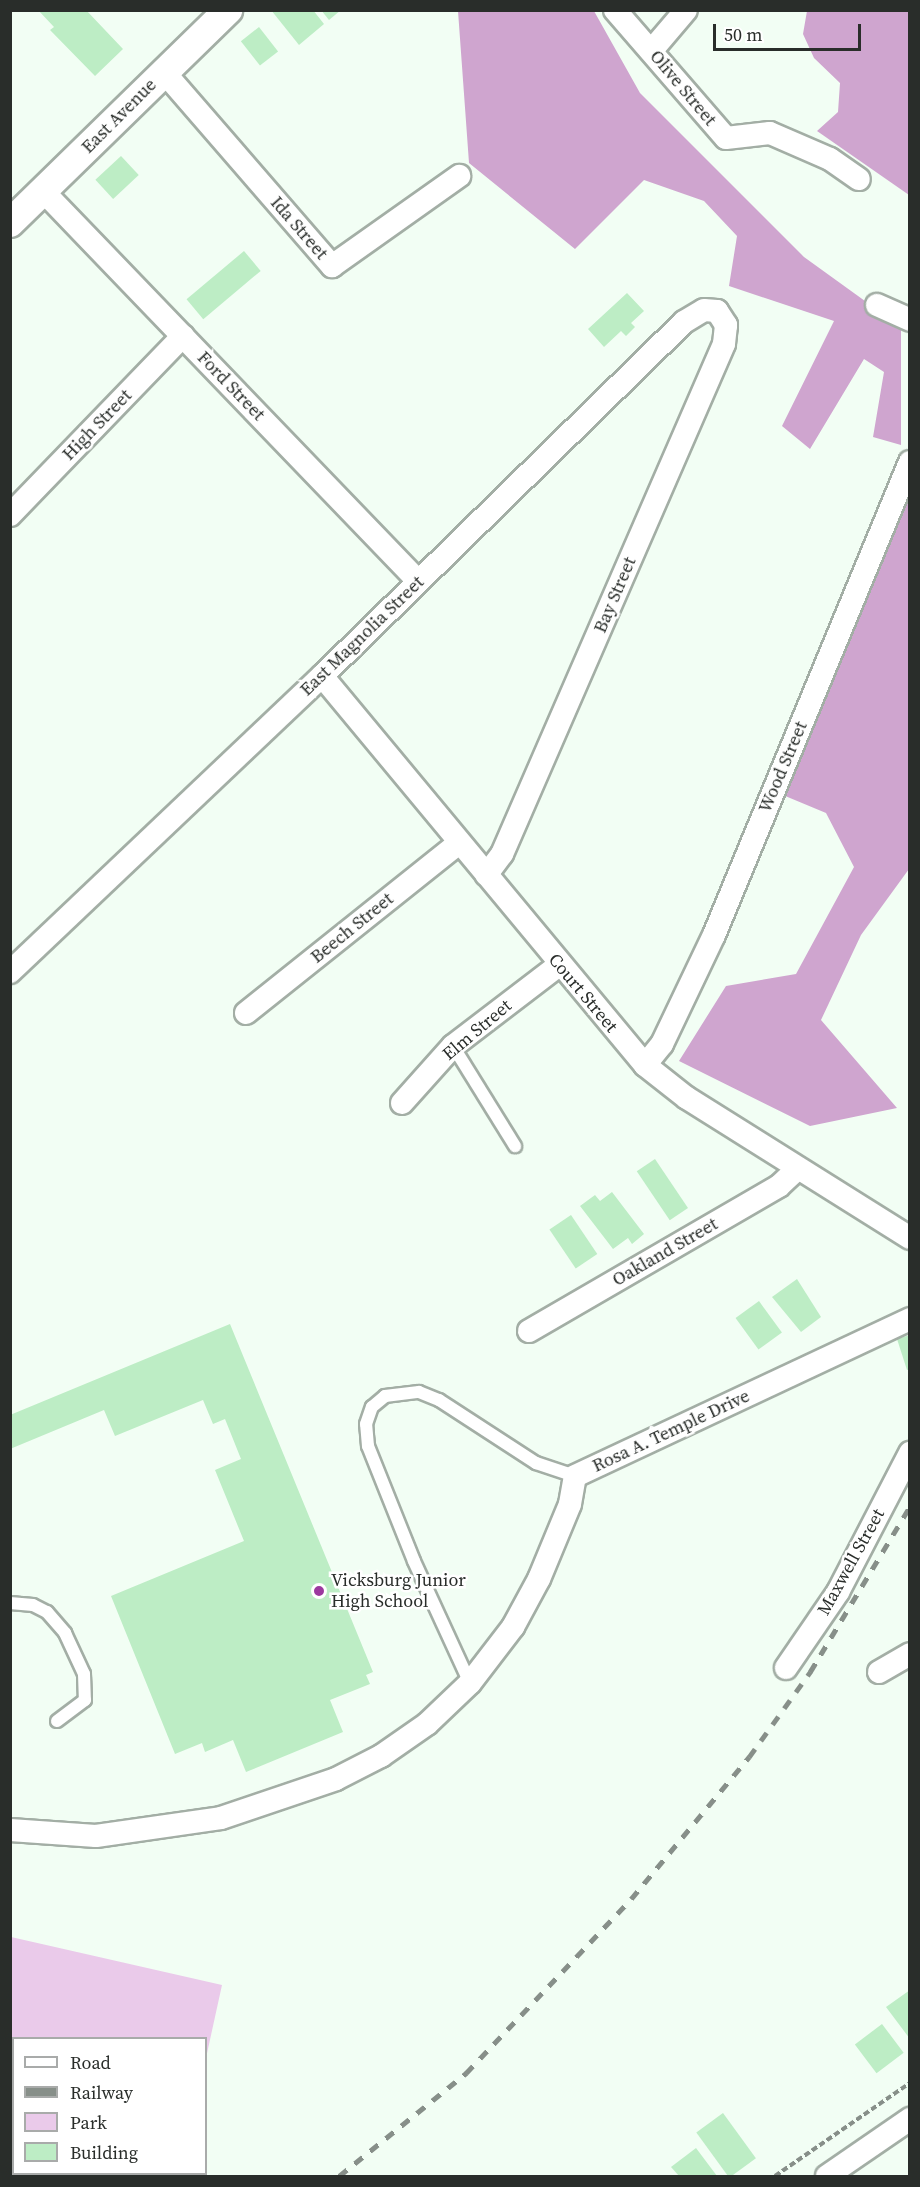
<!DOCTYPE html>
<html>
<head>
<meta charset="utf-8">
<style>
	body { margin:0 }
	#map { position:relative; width:920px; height:2187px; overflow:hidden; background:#f2fef4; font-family:"Source Serif 4",serif }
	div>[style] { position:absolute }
	.green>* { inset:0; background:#eacaea }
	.forest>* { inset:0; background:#cfa5cf }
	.building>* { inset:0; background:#bdedc5; transform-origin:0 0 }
	.path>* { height:4px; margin-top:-2px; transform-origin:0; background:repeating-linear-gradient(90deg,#878f89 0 6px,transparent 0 9px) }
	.roads { filter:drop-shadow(2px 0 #a3aea5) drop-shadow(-2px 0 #a3aea5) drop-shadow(0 2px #a3aea5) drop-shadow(0 -2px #a3aea5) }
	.service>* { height:12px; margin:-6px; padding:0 6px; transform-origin:6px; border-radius:6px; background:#fff }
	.minor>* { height:22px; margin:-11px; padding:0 11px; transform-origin:11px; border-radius:11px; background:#fff }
	.tertiary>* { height:28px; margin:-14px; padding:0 14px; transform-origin:14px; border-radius:14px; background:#fff }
	.rail>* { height:4.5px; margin-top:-2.25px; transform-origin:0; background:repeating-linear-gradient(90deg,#878f89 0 10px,transparent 0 20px) }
	.dots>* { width:16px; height:16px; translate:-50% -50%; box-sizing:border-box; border:3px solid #fff; border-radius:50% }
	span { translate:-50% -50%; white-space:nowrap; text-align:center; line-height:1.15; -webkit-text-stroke:5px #fff; paint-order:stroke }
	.street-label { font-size:18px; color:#292d2a }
	.poi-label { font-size:18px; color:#292d2a }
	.left { translate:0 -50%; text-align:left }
	.frame { position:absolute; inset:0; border:12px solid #292d2a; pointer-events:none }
	.legend { position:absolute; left:12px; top:2037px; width:195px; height:138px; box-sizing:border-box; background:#fff; border:2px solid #a9abaa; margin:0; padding:8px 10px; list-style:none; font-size:18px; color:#292d2a }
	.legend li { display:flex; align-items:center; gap:12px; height:30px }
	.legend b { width:30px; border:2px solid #a9abaa }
	.scale { position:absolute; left:713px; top:24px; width:148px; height:27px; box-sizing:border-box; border:3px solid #292d2a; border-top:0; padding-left:8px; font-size:18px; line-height:21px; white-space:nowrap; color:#292d2a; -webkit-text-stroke:4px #fff; paint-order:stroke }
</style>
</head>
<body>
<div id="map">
	<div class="green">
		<div style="clip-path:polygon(11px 1937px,222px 1985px,206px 2058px,206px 2038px,14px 2038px,13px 2091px,11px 2091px)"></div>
	</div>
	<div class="forest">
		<div style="clip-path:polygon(458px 11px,594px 11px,640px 93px,804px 257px,901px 327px,901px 445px,873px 437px,884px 372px,864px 359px,810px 449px,782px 426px,834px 321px,729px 286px,737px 236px,704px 201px,644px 180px,575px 249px,469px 163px)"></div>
		<div style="clip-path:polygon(807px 11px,909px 11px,909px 195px,817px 131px,838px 112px,840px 83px,814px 58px,803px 34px)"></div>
		<div style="clip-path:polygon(909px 493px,909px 869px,861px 935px,821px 1020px,897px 1108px,810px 1126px,679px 1061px,726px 986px,796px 974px,854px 867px,826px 813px,778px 793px)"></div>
	</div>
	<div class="building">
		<div style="clip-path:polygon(38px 10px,86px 10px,123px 49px,95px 76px,50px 30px,54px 27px)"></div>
		<div style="clip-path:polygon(271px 10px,313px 10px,324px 24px,299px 45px)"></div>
		<div style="clip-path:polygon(321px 10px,341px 10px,329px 20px)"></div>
		<div style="left:259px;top:27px;width:31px;height:23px;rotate:52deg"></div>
		<div style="left:121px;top:156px;width:26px;height:35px;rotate:47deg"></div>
		<div style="left:244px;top:251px;width:26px;height:75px;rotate:50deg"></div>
		<div style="clip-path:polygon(627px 293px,644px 311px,631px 323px,635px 327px,626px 336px,621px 331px,604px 347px,588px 329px)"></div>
		<div style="left:655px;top:1159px;width:59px;height:22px;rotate:56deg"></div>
		<div style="clip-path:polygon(612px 1192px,644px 1234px,632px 1244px,628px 1238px,613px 1249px,580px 1206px,595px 1195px,600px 1201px)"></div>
		<div style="left:571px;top:1215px;width:47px;height:26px;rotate:56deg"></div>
		<div style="clip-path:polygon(797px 1279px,821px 1317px,801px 1332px,772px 1297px)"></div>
		<div style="left:759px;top:1301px;width:39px;height:29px;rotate:54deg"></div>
		<div style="clip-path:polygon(230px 1324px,373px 1672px,366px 1675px,370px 1684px,330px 1700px,343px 1732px,246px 1772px,233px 1740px,205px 1752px,202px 1743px,175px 1754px,111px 1596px,244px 1541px,215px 1470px,241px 1459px,225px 1419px,213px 1424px,203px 1400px,115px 1436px,104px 1410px,10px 1449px,10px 1415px)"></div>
		<div style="clip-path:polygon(910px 1335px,910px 1369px,907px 1370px,897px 1339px)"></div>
		<div style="clip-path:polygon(910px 1990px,910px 2039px,886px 2007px)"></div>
		<div style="left:882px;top:2024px;width:36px;height:34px;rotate:53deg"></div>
		<div style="left:723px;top:2113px;width:56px;height:33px;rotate:54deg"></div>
		<div style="clip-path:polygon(696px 2148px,717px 2176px,679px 2176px,671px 2167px)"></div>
	</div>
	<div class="path">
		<div style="left:775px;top:2176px;width:164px;rotate:-34.6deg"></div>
	</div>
	<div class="roads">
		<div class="service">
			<div style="left:453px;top:1046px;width:118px;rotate:58.2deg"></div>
			<div style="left:10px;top:1603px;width:23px;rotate:5deg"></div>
			<div style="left:33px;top:1605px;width:16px;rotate:27deg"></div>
			<div style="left:47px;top:1612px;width:28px;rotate:49deg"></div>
			<div style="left:65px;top:1633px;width:45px;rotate:65.1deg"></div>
			<div style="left:84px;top:1674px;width:26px;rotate:88deg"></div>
			<div style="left:85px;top:1700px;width:35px;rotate:143deg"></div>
			<div style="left:470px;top:1683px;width:134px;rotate:-114.7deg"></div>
			<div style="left:414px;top:1561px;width:124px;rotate:-111.8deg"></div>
			<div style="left:368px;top:1446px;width:22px;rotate:-95deg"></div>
			<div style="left:366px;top:1424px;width:18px;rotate:-71deg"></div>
			<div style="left:372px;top:1407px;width:17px;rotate:-40deg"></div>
			<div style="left:385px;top:1396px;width:34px;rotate:-7deg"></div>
			<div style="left:419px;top:1392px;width:22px;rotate:22deg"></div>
			<div style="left:439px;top:1400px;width:116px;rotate:33deg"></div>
			<div style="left:536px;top:1463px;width:41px;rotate:18.4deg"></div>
		</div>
		<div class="minor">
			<div style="left:615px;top:10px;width:169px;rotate:49.1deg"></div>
			<div style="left:726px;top:138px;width:44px;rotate:-6.5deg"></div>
			<div style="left:770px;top:133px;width:65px;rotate:23.4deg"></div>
			<div style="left:830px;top:159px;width:35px;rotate:35deg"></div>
			<div style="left:652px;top:50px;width:52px;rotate:-49.6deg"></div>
			<div style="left:164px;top:72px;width:257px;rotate:49.1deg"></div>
			<div style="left:332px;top:266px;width:156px;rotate:-35.3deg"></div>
			<div style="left:43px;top:191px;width:541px;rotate:46.12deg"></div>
			<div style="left:877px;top:305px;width:36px;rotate:24deg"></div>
			<div style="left:10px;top:515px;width:249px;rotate:-46deg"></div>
			<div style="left:322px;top:676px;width:506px;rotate:50.3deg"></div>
			<div style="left:645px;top:1065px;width:53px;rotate:38.2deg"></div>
			<div style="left:687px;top:1098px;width:263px;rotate:32.1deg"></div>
			<div style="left:10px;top:972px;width:430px;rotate:-43.5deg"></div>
			<div style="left:322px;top:676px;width:506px;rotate:-44.36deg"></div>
			<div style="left:684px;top:322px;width:23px;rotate:-31deg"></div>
			<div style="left:704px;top:310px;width:13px;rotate:4deg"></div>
			<div style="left:717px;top:311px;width:17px;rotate:57deg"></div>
			<div style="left:726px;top:325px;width:19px;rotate:96deg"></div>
			<div style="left:724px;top:344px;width:556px;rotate:113.52deg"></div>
			<div style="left:502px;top:854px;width:26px;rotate:127deg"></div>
			<div style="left:246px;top:1013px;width:273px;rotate:-38.6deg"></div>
			<div style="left:645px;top:1065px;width:27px;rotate:-51deg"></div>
			<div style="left:662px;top:1044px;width:121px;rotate:-64.5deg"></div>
			<div style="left:714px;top:935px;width:512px;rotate:-67.49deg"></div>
			<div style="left:402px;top:1103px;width:76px;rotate:-48.2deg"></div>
			<div style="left:453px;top:1046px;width:133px;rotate:-37.4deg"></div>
			<div style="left:529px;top:1331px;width:289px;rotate:-30.1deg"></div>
			<div style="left:779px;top:1186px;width:26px;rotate:-43deg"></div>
			<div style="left:786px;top:1668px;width:92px;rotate:-55.6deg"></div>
			<div style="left:838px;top:1592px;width:157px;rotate:-62.6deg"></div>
			<div style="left:879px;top:1672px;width:36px;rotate:-30deg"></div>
			<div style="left:10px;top:1830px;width:86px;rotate:4deg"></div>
			<div style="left:96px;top:1836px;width:126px;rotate:-8.2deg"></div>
			<div style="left:221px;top:1818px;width:121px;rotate:-18.7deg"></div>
			<div style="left:336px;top:1779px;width:51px;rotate:-27.1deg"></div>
			<div style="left:381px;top:1756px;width:56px;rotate:-34.8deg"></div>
			<div style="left:427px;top:1724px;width:59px;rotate:-43.6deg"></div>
			<div style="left:470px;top:1683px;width:71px;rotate:-52.5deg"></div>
			<div style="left:513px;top:1627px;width:55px;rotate:-61.6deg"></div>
			<div style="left:539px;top:1579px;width:81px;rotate:-67.5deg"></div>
			<div style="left:570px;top:1504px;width:28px;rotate:-80deg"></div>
			<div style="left:575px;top:1476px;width:370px;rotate:-25.1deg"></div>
			<div style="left:827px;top:2176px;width:101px;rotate:-34.5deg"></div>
		</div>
		<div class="tertiary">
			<div style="left:10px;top:223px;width:305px;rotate:-44.3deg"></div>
		</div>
	</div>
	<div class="rail">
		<div style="left:339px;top:2176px;width:164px;rotate:-39deg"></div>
		<div style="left:466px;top:2073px;width:240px;rotate:-46.5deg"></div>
		<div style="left:631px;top:1899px;width:185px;rotate:-50.3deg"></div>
		<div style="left:749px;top:1757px;width:105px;rotate:-54.3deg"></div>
		<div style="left:810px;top:1672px;width:194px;rotate:-58.9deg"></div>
	</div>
	<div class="dots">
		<div style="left:319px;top:1591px;background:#9c399f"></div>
	</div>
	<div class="street-label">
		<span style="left:683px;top:88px;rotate:50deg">Olive Street</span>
		<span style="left:119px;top:116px;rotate:-45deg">East Avenue</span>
		<span style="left:299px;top:228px;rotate:49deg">Ida Street</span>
		<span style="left:231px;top:386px;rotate:46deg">Ford Street</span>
		<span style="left:97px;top:425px;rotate:-46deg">High Street</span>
		<span style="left:615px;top:595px;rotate:-67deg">Bay Street</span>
		<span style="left:362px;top:636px;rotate:-44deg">East Magnolia Street</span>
		<span style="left:783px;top:767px;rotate:-67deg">Wood Street</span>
		<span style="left:352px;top:928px;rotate:-39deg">Beech Street</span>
		<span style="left:583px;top:993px;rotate:50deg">Court Street</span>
		<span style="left:477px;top:1030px;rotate:-40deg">Elm Street</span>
		<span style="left:665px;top:1252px;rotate:-30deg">Oakland Street</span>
		<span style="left:671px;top:1431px;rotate:-25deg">Rosa A. Temple Drive</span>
		<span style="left:851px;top:1562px;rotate:-61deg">Maxwell Street</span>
	</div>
	<div class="poi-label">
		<span class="left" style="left:331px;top:1591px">Vicksburg Junior<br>High School</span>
	</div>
	<div class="frame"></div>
	<ul class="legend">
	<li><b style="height:8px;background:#fff"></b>Road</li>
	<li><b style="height:8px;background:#878f89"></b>Railway</li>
	<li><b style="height:16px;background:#eacaea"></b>Park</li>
	<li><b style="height:16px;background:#bdedc5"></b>Building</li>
	</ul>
	<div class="scale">50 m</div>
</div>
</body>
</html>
